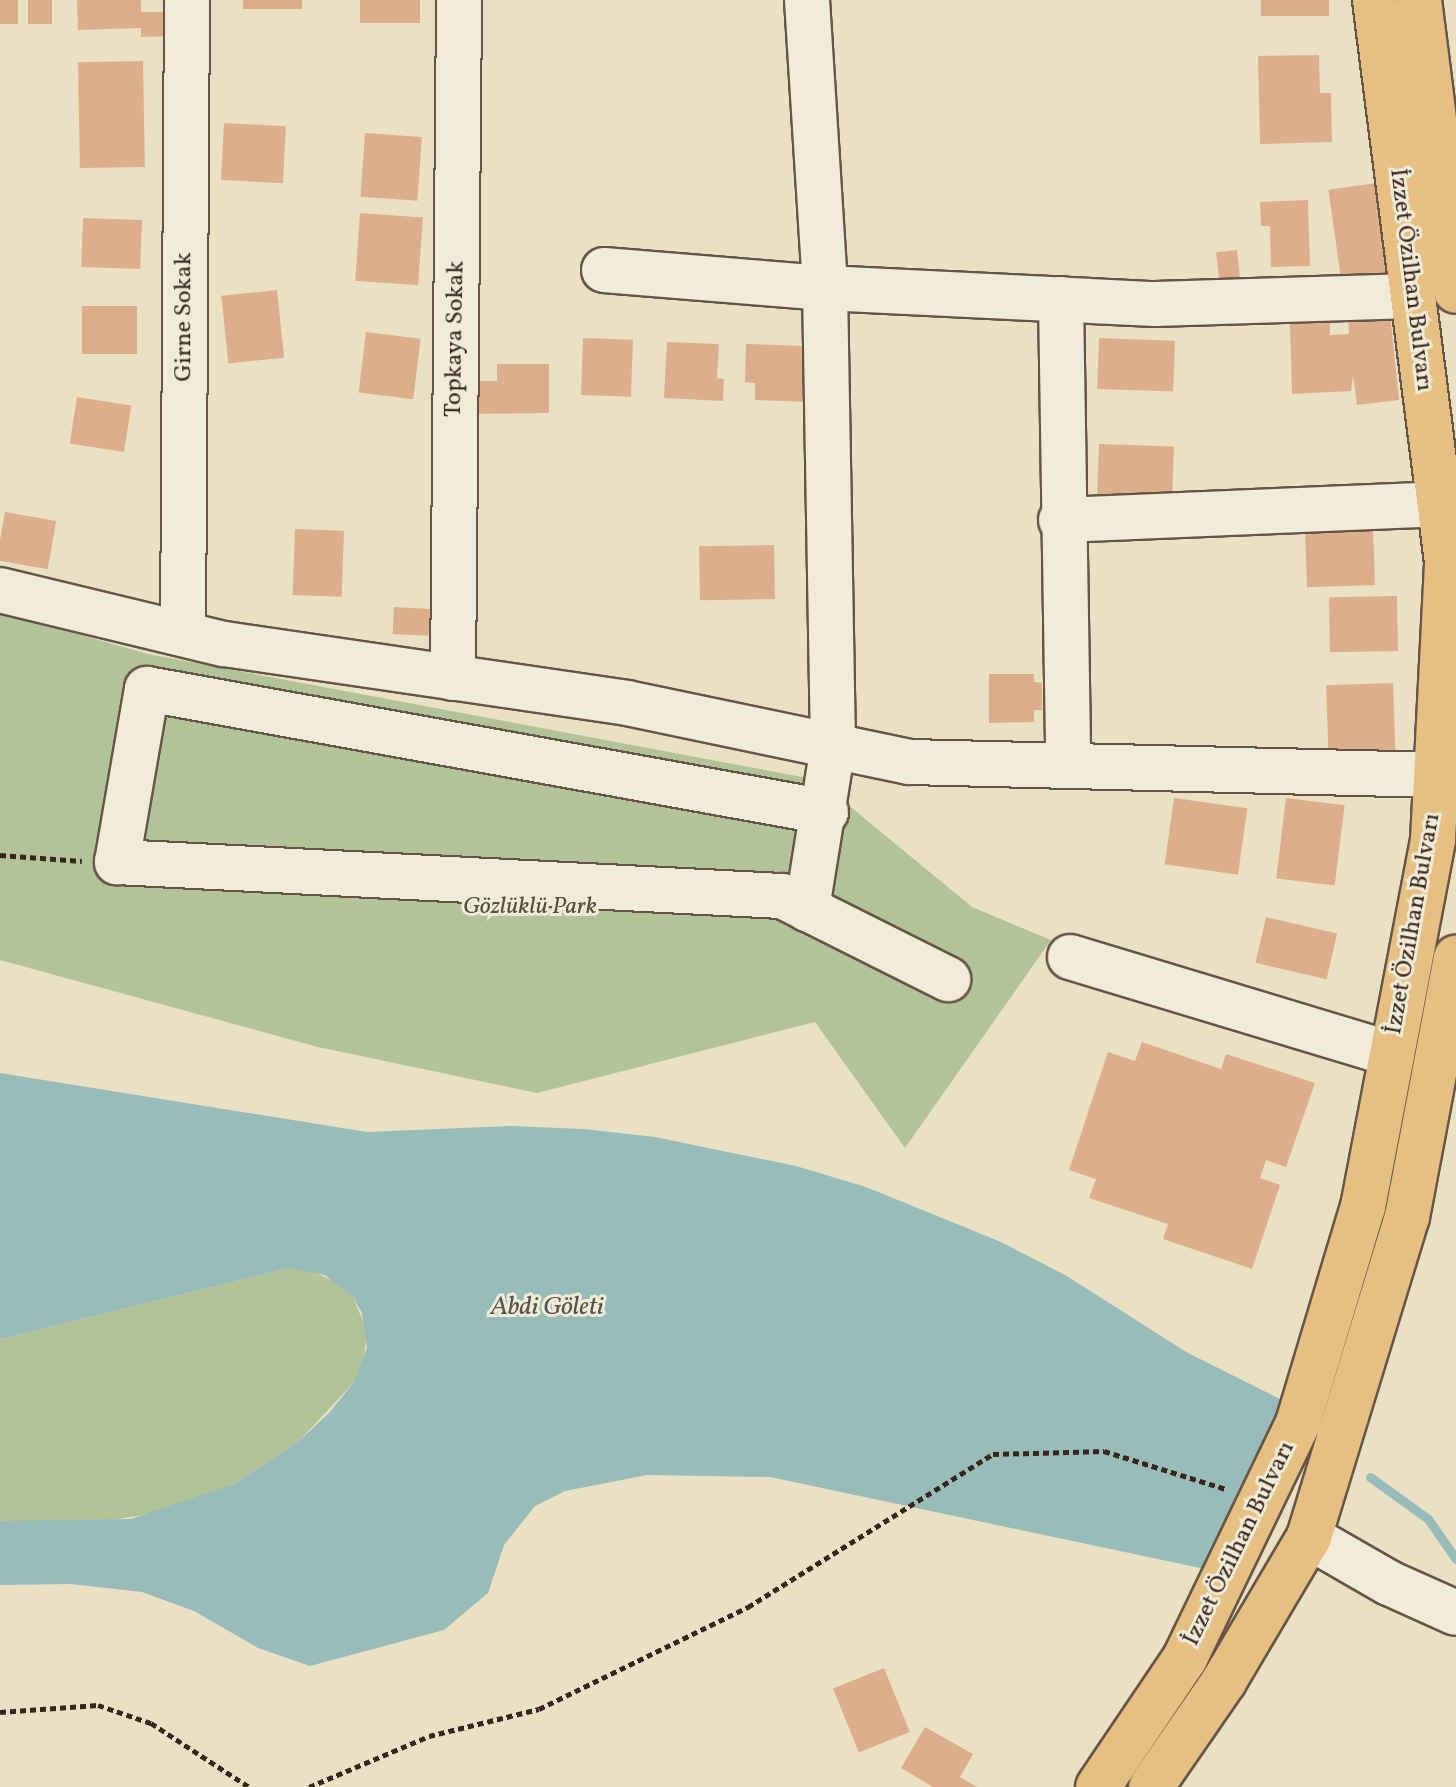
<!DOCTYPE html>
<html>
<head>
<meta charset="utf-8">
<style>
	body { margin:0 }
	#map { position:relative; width:1456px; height:1787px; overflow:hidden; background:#eae0c4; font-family:Vollkorn,serif }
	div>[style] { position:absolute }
	.green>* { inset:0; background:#b2c398 }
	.water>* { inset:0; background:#98bcb9 }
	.stream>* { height:9px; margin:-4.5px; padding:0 4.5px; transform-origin:4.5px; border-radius:4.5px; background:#98bcb9 }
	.building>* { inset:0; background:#ddae8c; transform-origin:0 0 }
	.path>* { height:5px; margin-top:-2.5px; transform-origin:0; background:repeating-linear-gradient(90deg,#3a251d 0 6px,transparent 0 10px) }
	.roads { filter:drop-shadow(2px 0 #665447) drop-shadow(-2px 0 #665447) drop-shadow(0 2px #665447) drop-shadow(0 -2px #665447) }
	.minor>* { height:44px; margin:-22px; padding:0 22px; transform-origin:22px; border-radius:22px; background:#f1ebd9 }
	.major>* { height:44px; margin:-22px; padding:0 22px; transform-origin:22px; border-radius:22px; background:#e5c082 }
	span { translate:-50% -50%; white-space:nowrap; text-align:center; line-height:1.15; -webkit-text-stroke:6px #f1ebd9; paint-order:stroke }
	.street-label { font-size:24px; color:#3a251d }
	.park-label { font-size:24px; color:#584c3c; font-style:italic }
	.water-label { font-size:26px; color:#56524c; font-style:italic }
</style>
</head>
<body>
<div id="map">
	<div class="green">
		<div style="clip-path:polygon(0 612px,148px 654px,818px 780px,972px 907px,1051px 940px,905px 1148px,815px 1022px,537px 1093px,318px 1047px,0 960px)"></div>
		<div style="clip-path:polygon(290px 1268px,308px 1269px,340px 1284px,353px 1297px,367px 1331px,363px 1366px,354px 1382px,300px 1440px,234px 1484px,167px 1511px,95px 1523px,0 1521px,0 1339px)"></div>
	</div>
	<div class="water">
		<div style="clip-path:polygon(0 1073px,367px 1132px,511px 1126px,583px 1129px,655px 1137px,796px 1166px,866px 1187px,1001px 1242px,1065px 1275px,1188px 1353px,1288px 1403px,1219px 1572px,770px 1477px,647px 1475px,565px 1491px,535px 1506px,504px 1545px,488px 1593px,444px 1630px,310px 1666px,258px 1648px,194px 1611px,142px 1592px,70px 1584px,0 1585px,0 1521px,131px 1519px,234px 1484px,300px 1440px,329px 1413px,354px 1382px,367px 1348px,362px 1313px,353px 1297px,325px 1275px,290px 1268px,0 1339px)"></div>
	</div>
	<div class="stream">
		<div style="left:1370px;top:1477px;width:72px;rotate:35.9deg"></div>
		<div style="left:1428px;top:1519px;width:49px;rotate:55deg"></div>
	</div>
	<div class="building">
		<div style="left:0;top:0;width:18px;height:24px"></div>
		<div style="left:28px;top:0;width:24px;height:24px"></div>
		<div style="clip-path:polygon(77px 0,141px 0,141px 12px,172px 12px,173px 36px,141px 37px,141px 28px,78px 30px)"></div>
		<div style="left:243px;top:0;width:59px;height:9px"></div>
		<div style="left:360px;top:0;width:60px;height:23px"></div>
		<div style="left:1261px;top:0;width:68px;height:16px"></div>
		<div style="clip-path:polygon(1319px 55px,1320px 93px,1331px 93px,1332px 142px,1260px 144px,1258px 56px)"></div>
		<div style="left:143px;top:61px;width:106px;height:65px;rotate:89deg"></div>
		<div style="left:224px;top:123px;width:62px;height:57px;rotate:3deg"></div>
		<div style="left:365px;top:133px;width:57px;height:64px;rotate:4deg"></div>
		<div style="left:1377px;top:183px;width:105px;height:49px;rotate:82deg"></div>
		<div style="clip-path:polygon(1308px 200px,1310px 266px,1271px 267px,1270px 226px,1261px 226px,1260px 202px)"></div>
		<div style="left:360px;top:213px;width:63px;height:68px;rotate:4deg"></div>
		<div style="left:83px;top:218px;width:59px;height:49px;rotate:2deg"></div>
		<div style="left:1237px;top:250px;width:27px;height:21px;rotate:84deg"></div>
		<div style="left:277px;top:290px;width:68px;height:56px;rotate:84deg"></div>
		<div style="left:137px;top:306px;width:48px;height:55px;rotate:90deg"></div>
		<div style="clip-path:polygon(1390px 313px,1399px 400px,1357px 405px,1353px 375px,1351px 391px,1292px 394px,1290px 324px,1330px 323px,1330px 335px,1349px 334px,1348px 318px)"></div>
		<div style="left:366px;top:332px;width:55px;height:61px;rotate:7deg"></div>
		<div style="left:583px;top:338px;width:50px;height:57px;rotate:2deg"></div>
		<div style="left:1099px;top:338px;width:76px;height:51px;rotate:2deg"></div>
		<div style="clip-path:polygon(667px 342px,719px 344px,717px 378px,724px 379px,723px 401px,664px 398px)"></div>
		<div style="clip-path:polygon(746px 344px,804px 346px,809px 402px,755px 400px,755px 383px,745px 382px)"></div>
		<div style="clip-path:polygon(497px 364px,549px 364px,549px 413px,466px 414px,466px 381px,497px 381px)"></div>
		<div style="left:77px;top:397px;width:55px;height:47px;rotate:9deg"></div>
		<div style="left:1099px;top:444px;width:75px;height:63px;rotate:2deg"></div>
		<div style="left:5px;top:512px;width:52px;height:49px;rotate:10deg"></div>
		<div style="left:1373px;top:528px;width:57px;height:68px;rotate:88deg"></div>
		<div style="left:295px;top:529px;width:49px;height:66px;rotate:2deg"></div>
		<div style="left:774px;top:545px;width:54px;height:75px;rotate:89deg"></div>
		<div style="left:1397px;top:596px;width:55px;height:68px;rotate:89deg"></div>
		<div style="left:394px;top:607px;width:36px;height:27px;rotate:3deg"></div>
		<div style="clip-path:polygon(989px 674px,1034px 674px,1034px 682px,1042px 683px,1042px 710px,1034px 710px,1034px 722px,989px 723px)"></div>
		<div style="left:1393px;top:683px;width:72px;height:67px;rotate:88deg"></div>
		<div style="left:1174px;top:798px;width:74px;height:67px;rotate:8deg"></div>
		<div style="left:1286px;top:798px;width:59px;height:81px;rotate:7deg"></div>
		<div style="left:1266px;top:917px;width:73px;height:47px;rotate:13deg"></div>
		<div style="clip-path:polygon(1142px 1042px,1221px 1069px,1226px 1054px,1315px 1083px,1286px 1167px,1266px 1160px,1260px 1178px,1280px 1185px,1252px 1269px,1163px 1239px,1168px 1224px,1089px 1198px,1096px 1179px,1069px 1170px,1108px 1052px,1135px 1061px)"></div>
		<div style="left:884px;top:1668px;width:69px;height:55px;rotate:68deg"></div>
		<div style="clip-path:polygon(925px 1727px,973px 1754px,960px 1777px,977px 1787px,933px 1787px,901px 1768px)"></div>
	</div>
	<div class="path">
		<div style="left:0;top:855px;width:82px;rotate:4.2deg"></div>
		<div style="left:0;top:1712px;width:98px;rotate:-4.1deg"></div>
		<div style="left:98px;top:1705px;width:56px;rotate:18.8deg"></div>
		<div style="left:151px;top:1723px;width:117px;rotate:33.1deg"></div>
		<div style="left:309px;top:1787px;width:130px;rotate:-23deg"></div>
		<div style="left:429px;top:1736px;width:113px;rotate:-13.8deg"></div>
		<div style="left:539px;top:1709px;width:233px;rotate:-26deg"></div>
		<div style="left:748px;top:1607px;width:289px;rotate:-32deg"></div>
		<div style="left:993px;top:1454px;width:111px;rotate:-1.5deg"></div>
		<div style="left:1104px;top:1451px;width:128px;rotate:17.3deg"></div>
	</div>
	<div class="roads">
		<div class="minor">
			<div style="left:807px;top:0;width:289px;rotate:86.4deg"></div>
			<div style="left:825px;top:288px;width:458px;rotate:89deg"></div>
			<div style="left:833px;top:746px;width:165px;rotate:99.1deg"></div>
			<div style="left:604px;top:270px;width:222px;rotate:4.7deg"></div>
			<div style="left:825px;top:288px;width:330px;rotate:2.8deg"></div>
			<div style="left:1155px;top:304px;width:257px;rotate:-1.8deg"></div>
			<div style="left:1061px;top:299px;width:467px;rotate:89.1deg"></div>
			<div style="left:1061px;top:520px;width:378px;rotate:-2.4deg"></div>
			<div style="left:0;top:590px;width:230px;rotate:13.6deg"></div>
			<div style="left:224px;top:644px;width:407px;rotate:8.3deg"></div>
			<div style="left:627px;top:703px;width:288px;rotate:11.8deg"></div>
			<div style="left:909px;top:762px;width:527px;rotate:1.41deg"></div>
			<div style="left:183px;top:634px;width:634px;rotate:-89.64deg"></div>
			<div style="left:453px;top:678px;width:678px;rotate:-89.49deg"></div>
			<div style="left:826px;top:812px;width:690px;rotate:-169.73deg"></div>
			<div style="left:147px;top:689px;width:176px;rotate:99.8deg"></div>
			<div style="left:117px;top:862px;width:666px;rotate:2.93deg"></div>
			<div style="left:782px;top:896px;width:186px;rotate:26.6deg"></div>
			<div style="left:1070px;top:957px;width:336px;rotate:16.8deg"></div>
			<div style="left:1309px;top:1537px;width:92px;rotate:29.9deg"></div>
			<div style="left:1389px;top:1583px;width:73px;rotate:24.1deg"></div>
		</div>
		<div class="major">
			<div style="left:1419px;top:0;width:293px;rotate:82.8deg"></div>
			<div style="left:1098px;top:1787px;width:156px;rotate:-56deg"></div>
			<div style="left:1185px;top:1658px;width:261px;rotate:-64.3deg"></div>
			<div style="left:1298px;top:1423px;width:226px;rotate:-73.3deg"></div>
			<div style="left:1363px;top:1207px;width:374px;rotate:-79.2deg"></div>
			<div style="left:1433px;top:840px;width:278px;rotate:-87.1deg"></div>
			<div style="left:1447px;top:562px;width:567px;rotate:-97.3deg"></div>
			<div style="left:1151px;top:1787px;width:129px;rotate:-55.4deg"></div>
			<div style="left:1224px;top:1681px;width:167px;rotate:-59.4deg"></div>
			<div style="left:1309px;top:1537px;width:335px;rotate:-73deg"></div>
			<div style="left:1407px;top:1217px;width:264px;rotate:-79.3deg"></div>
		</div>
	</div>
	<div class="street-label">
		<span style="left:1410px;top:280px;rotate:83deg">İzzet Özilhan Bulvarı</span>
		<span style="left:185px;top:317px;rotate:-90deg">Girne Sokak</span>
		<span style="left:456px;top:339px;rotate:-89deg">Topkaya Sokak</span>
		<span style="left:1414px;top:924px;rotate:-80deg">İzzet Özilhan Bulvarı</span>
		<span style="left:1240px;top:1544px;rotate:-64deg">İzzet Özilhan Bulvarı</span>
	</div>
	<div class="park-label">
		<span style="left:530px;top:908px">Gözlüklü Park</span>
	</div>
	<div class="water-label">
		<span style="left:547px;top:1308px">Abdi Göleti</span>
	</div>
</div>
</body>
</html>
